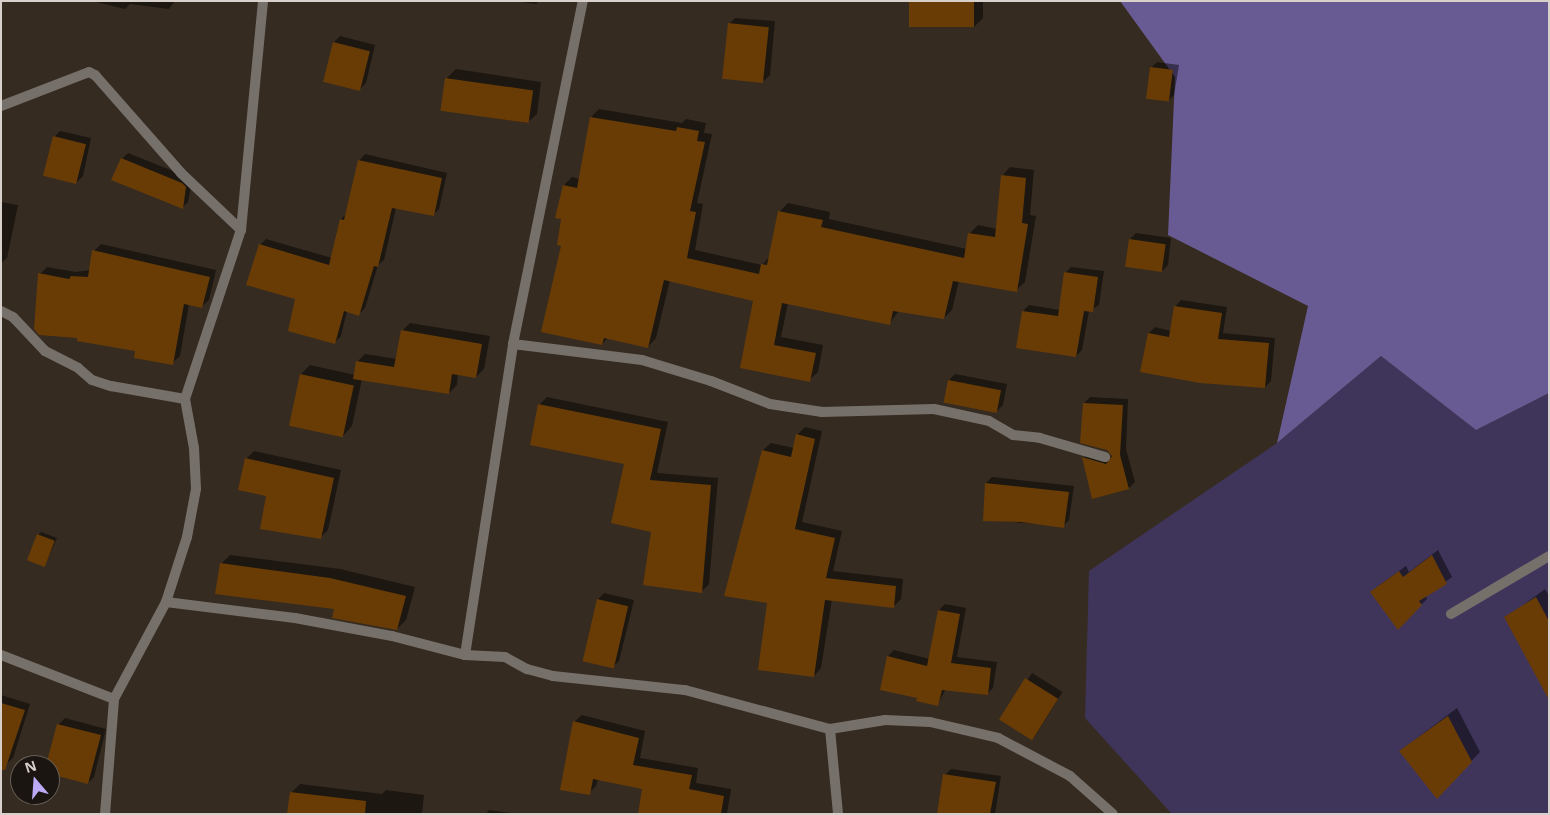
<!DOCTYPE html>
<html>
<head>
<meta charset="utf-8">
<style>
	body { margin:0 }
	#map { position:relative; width:1550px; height:815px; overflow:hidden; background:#362b21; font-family:"Noto Sans",sans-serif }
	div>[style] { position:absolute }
	.green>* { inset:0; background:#3f355b }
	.forest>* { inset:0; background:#685a92 }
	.shadow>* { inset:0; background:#0007; transform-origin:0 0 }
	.building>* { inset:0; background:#693c06; transform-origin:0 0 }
	.minor>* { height:10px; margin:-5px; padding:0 5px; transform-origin:5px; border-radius:5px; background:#76706b }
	span { translate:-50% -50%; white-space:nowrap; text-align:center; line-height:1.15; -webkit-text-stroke:4px #1a1510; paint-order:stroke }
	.frame { position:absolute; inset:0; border:2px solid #d8d0ca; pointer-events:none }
	.north { position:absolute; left:10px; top:755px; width:50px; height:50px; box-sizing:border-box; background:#1a1510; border:1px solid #66605a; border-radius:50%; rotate:342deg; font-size:14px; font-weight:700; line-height:20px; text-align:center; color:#d8d0ca }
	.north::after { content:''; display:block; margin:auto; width:18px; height:22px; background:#bcaaf6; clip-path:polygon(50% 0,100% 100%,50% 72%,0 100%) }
</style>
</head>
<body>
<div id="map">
	<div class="green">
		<div style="clip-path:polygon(1381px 356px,1476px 430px,1549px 393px,1549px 814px,1172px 814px,1085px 718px,1089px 571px,1277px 443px)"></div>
	</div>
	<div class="forest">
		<div style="clip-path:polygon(1120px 1px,1549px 1px,1549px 393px,1476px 430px,1381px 356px,1277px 443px,1308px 306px,1168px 235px,1175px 77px)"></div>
	</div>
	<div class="shadow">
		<div style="clip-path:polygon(92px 1px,175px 1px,169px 9px,130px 4px,125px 9px)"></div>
		<div style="clip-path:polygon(513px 1px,539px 1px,536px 4px)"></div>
		<div style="clip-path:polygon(910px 1px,983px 1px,983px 18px,974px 27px)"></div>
		<div style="clip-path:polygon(735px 18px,775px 21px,770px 75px,764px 81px,729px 24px)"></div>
		<div style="clip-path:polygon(340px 36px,375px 45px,366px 83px,360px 89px,325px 81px,334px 42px)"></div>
		<div style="clip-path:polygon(1157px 62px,1179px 65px,1174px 95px,1168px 101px,1151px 68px)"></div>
		<div style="clip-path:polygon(456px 69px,541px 82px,537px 114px,527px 123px,442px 110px,447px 78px)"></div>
		<div style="clip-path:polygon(599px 109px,682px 123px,686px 119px,706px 123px,704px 133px,712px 134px,697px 203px,703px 204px,695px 250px,762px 265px,770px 256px,779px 212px,788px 203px,830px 212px,829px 219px,967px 249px,969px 234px,978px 225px,997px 229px,1002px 176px,1010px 167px,1034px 170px,1030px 215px,1036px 216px,1025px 282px,1016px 290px,959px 281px,952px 310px,944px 318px,899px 311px,889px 324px,788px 303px,781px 337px,823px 345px,818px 372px,809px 380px,741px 367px,755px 300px,670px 280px,656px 338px,648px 347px,608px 338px,602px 344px,562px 245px,564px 185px,572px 177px,580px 179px,591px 117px)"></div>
		<div style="clip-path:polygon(60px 131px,91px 138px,83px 176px,77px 182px,54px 137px)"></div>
		<div style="clip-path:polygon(128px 153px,188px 177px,192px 181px,188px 202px,183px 207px,122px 159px)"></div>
		<div style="clip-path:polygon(365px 154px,447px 173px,439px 209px,433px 215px,396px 208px,384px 260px,378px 265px,365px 308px,359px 314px,347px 311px,341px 336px,335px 342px,297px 298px,260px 245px,266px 239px,332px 258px,341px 219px,347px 213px,359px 161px)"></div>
		<div style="clip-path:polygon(1px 202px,18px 205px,7px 258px,1px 263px)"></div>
		<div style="clip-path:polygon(1136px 233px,1171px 238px,1168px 265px,1162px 271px,1130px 239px)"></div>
		<div style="clip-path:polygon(101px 244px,216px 270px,209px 300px,201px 307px,189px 304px,180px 356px,172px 363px,137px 350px,40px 274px,47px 267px,76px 272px,90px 270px,94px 251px)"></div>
		<div style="clip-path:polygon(1071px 267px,1104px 271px,1099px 305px,1089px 311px,1082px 350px,1076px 356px,1023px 311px,1029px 305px,1060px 310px,1065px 273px)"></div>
		<div style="clip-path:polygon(1181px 300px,1227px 307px,1223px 333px,1275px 338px,1271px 381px,1265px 387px,1149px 333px,1155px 327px,1171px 331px,1175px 307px)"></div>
		<div style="clip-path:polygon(410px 323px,490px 336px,484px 369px,476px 377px,458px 374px,457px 385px,449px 393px,362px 379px,352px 426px,343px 436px,301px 374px,310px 365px,355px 375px,357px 362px,365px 354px,397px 359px,402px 331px)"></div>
		<div style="clip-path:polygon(955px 374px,1007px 384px,1003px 405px,997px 411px,949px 380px)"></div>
		<div style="clip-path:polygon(547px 397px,668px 422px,657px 473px,718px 478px,709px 584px,702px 591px,652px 531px,625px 463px,539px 405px)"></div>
		<div style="clip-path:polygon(1090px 397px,1128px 399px,1126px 449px,1135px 482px,1129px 488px,1083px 458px,1089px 452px,1113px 456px,1084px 403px)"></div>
		<div style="clip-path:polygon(805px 427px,822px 431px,802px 522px,842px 531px,833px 571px,903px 579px,901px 599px,893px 607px,832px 599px,821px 668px,814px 676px,769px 602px,763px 450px,771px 443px,794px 448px,797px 435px)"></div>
		<div style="clip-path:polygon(254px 451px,341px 470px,328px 530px,320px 538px,267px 495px,246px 459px)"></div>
		<div style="clip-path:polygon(992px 477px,1074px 486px,1069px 520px,1063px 526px,984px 520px,986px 483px)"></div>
		<div style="clip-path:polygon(41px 532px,57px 538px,45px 565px,38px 535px)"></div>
		<div style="clip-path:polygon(1438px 550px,1452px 577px,1426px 596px,1427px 599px,1398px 628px,1378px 586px,1406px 566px,1409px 572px)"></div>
		<div style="clip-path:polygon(230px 555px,340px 569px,415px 587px,406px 620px,397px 629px,336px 608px,221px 564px)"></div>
		<div style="clip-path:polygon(1545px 589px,1549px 596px,1549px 698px,1506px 618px)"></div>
		<div style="clip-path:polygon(604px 593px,634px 600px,619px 661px,613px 667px,598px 599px)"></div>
		<div style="clip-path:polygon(945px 604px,966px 608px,957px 657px,997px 662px,993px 688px,987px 694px,946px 689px,937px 705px,919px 697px,888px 656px,894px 650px,930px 659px,939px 610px)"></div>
		<div style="left:1032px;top:673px;width:36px;height:56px;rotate:32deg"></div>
		<div style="clip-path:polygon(1px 695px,30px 704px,13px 758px,6px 764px,1px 762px)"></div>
		<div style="clip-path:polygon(1457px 708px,1480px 752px,1446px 788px,1400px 751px)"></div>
		<div style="clip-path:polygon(582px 715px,645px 731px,640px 758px,698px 768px,696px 783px,731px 789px,727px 814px,639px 814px,644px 788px,598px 779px,596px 786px,589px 793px,574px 722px)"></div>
		<div style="clip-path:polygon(65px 718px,106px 729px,94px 777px,88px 783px,50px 773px,48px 765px,59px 724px)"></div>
		<div style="clip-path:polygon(951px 769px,1001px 776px,995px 814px,938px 814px,945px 775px)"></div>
		<div style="clip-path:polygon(300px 784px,382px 794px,386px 790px,424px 795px,422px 814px,289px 814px,291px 793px)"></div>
		<div style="clip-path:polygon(489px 810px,518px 814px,486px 814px)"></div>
	</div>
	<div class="building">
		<div style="left:909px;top:1px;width:65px;height:26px"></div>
		<div style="left:728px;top:23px;width:41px;height:56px;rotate:6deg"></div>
		<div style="left:333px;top:42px;width:38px;height:41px;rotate:14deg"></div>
		<div style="left:1150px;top:67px;width:23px;height:32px;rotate:7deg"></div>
		<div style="left:445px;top:78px;width:89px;height:33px;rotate:8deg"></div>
		<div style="clip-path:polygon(590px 117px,676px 131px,677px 127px,699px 131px,697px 141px,705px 142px,690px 211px,696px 212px,687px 258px,759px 274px,761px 264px,767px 265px,778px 211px,823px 220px,821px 227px,964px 258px,968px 233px,995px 237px,1001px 175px,1026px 178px,1022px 223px,1028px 224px,1017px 292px,953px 281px,944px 319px,893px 311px,890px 325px,782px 303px,774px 345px,816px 353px,810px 382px,740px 368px,753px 301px,664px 280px,648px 348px,604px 338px,602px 345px,541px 332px,561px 246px,557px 245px,561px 219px,555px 218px,563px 185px,577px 188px)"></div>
		<div style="left:53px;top:136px;width:34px;height:41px;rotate:14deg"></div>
		<div style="clip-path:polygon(121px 158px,182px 183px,186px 187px,183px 209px,111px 180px)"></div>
		<div style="clip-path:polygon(358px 160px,442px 178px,434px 216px,392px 208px,378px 267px,374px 266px,359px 316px,344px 311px,335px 344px,288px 331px,295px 299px,246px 285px,259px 244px,329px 265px,340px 219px,344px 220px)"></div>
		<div style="left:1129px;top:239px;width:37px;height:28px;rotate:8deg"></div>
		<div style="clip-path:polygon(92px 250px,210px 277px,202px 308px,184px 304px,173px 365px,134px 358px,135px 351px,77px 341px,77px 338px,39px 335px,34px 329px,38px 273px,69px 279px,71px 276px,88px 277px)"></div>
		<div style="clip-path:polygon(1064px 272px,1098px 277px,1093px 312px,1084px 311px,1076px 357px,1016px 348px,1022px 311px,1058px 316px)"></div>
		<div style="clip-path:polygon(1174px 306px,1222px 313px,1218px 339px,1269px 343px,1265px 388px,1200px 383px,1140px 372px,1148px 333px,1169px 337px)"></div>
		<div style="clip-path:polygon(401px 330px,482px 344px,476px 378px,452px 374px,449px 394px,353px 379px,356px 361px,394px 367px)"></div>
		<div style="left:300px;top:374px;width:55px;height:53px;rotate:12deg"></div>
		<div style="left:948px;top:380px;width:54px;height:23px;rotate:11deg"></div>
		<div style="clip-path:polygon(1083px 403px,1123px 405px,1120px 455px,1129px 489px,1092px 499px,1082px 457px,1106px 464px,1112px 456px,1107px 450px,1080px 443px)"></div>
		<div style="clip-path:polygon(538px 404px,661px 429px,650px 480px,711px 485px,702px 593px,643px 585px,651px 532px,611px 523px,624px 464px,530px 445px)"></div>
		<div style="clip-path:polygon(796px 434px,815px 439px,795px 529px,835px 538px,826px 578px,896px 586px,894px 608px,825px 600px,814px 677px,758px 670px,767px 603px,724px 596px,762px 450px,791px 457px)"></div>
		<div style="clip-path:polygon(245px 458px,334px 478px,321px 539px,260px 529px,266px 496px,238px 490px)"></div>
		<div style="clip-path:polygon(985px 483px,1069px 492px,1064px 528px,1021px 522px,983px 521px)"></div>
		<div style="left:37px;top:534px;width:19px;height:28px;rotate:21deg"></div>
		<div style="clip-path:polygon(1432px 555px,1447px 584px,1419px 601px,1422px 605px,1398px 630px,1370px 592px,1399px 571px,1403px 577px)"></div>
		<div style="clip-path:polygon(220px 563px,330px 578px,406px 596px,397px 630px,332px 618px,334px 609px,215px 594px)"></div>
		<div style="clip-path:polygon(1536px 597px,1549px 621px,1549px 700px,1504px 617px)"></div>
		<div style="left:597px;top:599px;width:32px;height:64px;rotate:13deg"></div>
		<div style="clip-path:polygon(938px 610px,960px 614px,951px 663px,991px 668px,988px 695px,942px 690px,938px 706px,916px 701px,917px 698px,880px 690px,887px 656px,927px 666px)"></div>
		<div style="left:1025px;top:678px;width:39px;height:49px;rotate:32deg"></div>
		<div style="clip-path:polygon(1px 703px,25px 710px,5px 770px,1px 770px)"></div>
		<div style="clip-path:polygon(1448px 716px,1472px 762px,1437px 799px,1399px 751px)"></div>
		<div style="clip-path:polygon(573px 721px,639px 738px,633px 765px,692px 775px,689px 789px,724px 796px,721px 814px,638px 814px,642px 789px,593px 779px,590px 795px,560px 790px)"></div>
		<div style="clip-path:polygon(57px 724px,101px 735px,88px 784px,50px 774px,50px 765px,46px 765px)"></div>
		<div style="clip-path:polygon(943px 774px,996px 782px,990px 814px,937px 814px)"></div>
		<div style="clip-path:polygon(290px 792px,366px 801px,365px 814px,287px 814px)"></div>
	</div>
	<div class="minor">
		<div style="left:1px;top:106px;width:94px;rotate:-21.1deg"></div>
		<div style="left:89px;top:72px;width:7px;rotate:27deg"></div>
		<div style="left:95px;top:75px;width:130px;rotate:48.7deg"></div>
		<div style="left:181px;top:173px;width:83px;rotate:43.5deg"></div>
		<div style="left:1px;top:311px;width:13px;rotate:27deg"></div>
		<div style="left:13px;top:317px;width:47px;rotate:46.7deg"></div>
		<div style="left:45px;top:351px;width:37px;rotate:27deg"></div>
		<div style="left:78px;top:368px;width:18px;rotate:41deg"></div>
		<div style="left:92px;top:380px;width:20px;rotate:18deg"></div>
		<div style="left:111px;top:386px;width:75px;rotate:10deg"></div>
		<div style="left:513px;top:344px;width:130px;rotate:7.1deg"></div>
		<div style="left:642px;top:360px;width:72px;rotate:16.9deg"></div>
		<div style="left:711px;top:381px;width:63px;rotate:21.3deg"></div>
		<div style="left:770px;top:404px;width:53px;rotate:8.7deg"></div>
		<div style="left:822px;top:412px;width:112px;rotate:-1.5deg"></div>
		<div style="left:934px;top:409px;width:56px;rotate:12.3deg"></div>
		<div style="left:989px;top:421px;width:28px;rotate:30deg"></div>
		<div style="left:1013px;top:435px;width:27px;rotate:6deg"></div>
		<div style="left:1040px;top:438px;width:68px;rotate:16.3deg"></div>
		<div style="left:166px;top:602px;width:130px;rotate:7.1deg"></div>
		<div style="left:295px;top:618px;width:99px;rotate:10.5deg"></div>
		<div style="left:392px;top:636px;width:75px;rotate:14.6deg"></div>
		<div style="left:465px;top:655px;width:40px;rotate:2.9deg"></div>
		<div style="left:505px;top:657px;width:25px;rotate:29deg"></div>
		<div style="left:527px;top:669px;width:27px;rotate:15deg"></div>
		<div style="left:553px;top:676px;width:133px;rotate:6.1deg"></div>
		<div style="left:685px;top:690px;width:150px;rotate:15.1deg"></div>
		<div style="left:830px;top:729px;width:56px;rotate:-9.3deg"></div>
		<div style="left:885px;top:720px;width:45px;rotate:2.5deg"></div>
		<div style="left:930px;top:722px;width:70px;rotate:13.2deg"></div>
		<div style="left:998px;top:738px;width:81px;rotate:27.8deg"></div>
		<div style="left:1070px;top:776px;width:57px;rotate:41.5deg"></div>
		<div style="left:1451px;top:614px;width:114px;rotate:-30.6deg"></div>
		<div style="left:1px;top:655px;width:121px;rotate:21.3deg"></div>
		<div style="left:465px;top:655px;width:315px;rotate:-81.2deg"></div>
		<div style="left:513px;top:344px;width:350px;rotate:-78.5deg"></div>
		<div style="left:830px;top:729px;width:85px;rotate:84.6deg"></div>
		<div style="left:105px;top:814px;width:115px;rotate:-85.5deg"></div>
		<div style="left:114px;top:699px;width:110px;rotate:-61.8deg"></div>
		<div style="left:166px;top:602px;width:68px;rotate:-72.1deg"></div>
		<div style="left:187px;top:537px;width:49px;rotate:-79.4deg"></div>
		<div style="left:196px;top:489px;width:41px;rotate:-92.8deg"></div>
		<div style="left:194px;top:448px;width:50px;rotate:-100.4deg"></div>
		<div style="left:185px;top:399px;width:178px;rotate:-71.7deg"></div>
		<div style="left:241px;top:230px;width:230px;rotate:-84.5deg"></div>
	</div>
	<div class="frame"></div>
	<div class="north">N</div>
</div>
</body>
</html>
